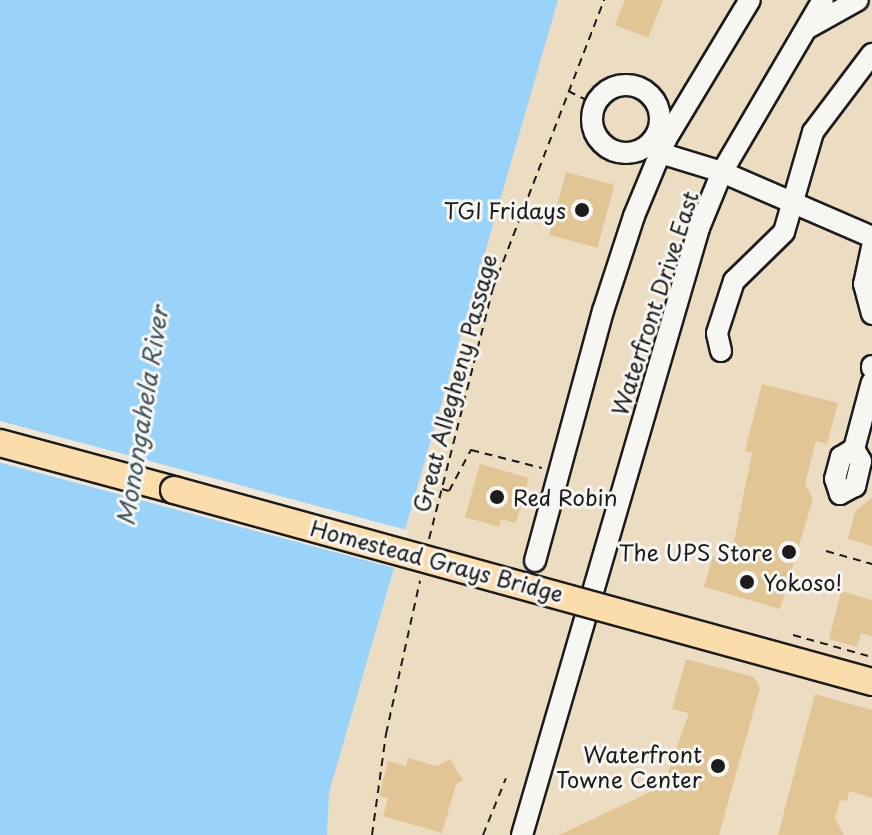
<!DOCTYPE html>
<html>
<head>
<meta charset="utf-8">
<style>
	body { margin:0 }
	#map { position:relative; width:872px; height:835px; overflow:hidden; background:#f0e7d6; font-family:"Playpen Sans",sans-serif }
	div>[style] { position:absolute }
	.built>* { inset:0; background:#ecddc2 }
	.water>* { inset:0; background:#99d3f9 }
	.pier>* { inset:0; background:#f0e7d6; transform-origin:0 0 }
	.building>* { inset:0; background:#e1c595; transform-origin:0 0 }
	.path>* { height:2px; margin-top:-1px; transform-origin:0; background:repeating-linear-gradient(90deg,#1c1c1c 0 8px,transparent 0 14px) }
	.roads { filter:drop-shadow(2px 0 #1c1c1c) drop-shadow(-2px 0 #1c1c1c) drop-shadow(0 2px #1c1c1c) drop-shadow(0 -2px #1c1c1c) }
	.minor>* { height:20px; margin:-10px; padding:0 10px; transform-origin:10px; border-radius:10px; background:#f6f6f2 }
	.minor>.ring { margin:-10px; padding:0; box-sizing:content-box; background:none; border:20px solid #f6f6f2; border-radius:50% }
	.major>* { height:26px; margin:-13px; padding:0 13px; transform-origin:13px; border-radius:13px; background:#fbddab }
	.bridges { filter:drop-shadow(2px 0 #1c1c1c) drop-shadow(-2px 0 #1c1c1c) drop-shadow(0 2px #1c1c1c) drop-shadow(0 -2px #1c1c1c) }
	.major-bridge>* { height:26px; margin:-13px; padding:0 13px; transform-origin:13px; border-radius:13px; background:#fbddab }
	.dots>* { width:22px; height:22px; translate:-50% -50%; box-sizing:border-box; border:4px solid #f6f6f2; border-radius:50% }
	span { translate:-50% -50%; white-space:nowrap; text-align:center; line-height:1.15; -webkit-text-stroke:6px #f6f6f2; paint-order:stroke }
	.poi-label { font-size:22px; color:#1c1c1c }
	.right { translate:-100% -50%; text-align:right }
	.left { translate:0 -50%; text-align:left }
	.street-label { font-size:22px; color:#1c1c1c }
	.water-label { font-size:24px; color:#42535e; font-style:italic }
</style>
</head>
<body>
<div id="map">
	<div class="built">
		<div style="clip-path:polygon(558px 0,872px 0,872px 835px,327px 835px,329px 793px)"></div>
	</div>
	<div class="water">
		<div style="clip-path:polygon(0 0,558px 0,329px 793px,327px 835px,0 835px)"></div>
	</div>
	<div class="pier">
		<div style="left:0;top:421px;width:423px;height:40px;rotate:15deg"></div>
	</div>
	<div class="building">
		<div style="clip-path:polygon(625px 0,663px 0,648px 38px,615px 25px)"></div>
		<div style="left:566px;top:172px;width:50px;height:65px;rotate:15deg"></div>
		<div style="clip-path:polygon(762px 384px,838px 403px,827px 444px,816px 441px,805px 484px,813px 499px,780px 609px,704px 587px,713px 556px,730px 561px,752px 453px,745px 451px)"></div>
		<div style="clip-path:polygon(480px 464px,529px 478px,516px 523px,501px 519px,499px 527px,465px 517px)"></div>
		<div style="clip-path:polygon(872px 498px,872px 546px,848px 539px,855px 511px)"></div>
		<div style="clip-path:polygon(841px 591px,872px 600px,872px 636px,861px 633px,857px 647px,829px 639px)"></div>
		<div style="clip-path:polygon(686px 659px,754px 677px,760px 688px,719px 835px,559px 835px,663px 786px,689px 713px,672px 709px)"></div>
		<div style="clip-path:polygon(815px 694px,872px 710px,872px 798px,849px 791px,847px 801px,840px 800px,835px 818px,844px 835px,778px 835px)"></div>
		<div style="clip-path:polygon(408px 758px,437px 766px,450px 759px,463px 780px,456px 784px,442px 833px,383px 816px,388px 798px,379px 796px,388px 761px,406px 766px)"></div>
	</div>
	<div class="path">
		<div style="left:568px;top:91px;width:30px;rotate:26deg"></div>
		<div style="left:442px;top:489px;width:7px;rotate:16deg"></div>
		<div style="left:449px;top:491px;width:47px;rotate:-61.8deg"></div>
		<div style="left:471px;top:450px;width:73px;rotate:14.2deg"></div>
		<div style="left:429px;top:539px;width:259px;rotate:-75.7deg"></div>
		<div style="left:493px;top:288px;width:309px;rotate:-68.9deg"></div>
		<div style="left:826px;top:551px;width:48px;rotate:15.8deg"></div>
		<div style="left:793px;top:635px;width:82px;rotate:15.6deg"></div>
		<div style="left:372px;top:835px;width:102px;rotate:-82.1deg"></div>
		<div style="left:386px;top:734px;width:157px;rotate:-77.5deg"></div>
		<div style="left:483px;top:835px;width:61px;rotate:-68deg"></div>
	</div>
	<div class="roads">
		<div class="minor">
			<div style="left:808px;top:28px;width:57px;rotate:-29.2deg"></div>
			<div class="ring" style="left:592px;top:85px;width:48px;height:48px"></div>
			<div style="left:666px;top:139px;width:162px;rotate:-58.9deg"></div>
			<div style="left:660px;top:153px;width:65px;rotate:17deg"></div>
			<div style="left:722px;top:172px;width:163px;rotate:23.4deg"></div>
			<div style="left:872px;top:247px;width:38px;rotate:102deg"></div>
			<div style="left:864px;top:284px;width:31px;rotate:75deg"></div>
			<div style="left:721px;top:351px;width:18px;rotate:-103deg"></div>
			<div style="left:717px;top:333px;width:55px;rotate:-71.9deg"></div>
			<div style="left:734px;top:281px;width:70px;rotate:-44.4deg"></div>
			<div style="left:784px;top:232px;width:104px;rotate:-73.8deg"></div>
			<div style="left:813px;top:132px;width:98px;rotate:-52.9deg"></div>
			<div style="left:872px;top:366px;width:2px;rotate:90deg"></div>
			<div style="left:854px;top:449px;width:14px;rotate:60deg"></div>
			<div style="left:861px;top:461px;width:26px;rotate:103deg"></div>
			<div style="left:855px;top:486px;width:17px;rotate:152deg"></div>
			<div style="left:840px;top:494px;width:16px;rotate:-108deg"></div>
			<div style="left:835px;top:479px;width:23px;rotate:-75deg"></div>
			<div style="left:841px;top:457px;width:15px;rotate:-32deg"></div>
			<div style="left:854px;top:449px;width:69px;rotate:-75deg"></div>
			<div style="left:535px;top:561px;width:259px;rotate:-74.8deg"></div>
			<div style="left:603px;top:311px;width:100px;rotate:-71.9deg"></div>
			<div style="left:634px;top:216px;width:83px;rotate:-67.4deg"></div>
			<div style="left:666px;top:139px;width:10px;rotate:-151deg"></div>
			<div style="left:522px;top:835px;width:632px;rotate:-73.74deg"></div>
			<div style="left:699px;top:228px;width:61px;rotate:-67.7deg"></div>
			<div style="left:722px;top:172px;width:199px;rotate:-59.6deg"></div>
		</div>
		<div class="major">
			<div style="left:0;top:443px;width:180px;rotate:15.1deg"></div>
		</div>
	</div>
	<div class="bridges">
		<div class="major-bridge">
			<div style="left:174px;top:490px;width:724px;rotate:15.38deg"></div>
		</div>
	</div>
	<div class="dots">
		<div style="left:582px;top:210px;background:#1c1c1c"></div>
		<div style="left:497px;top:497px;background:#1c1c1c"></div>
		<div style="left:789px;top:552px;background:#1c1c1c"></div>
		<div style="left:747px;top:582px;background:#1c1c1c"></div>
		<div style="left:718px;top:766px;background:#1c1c1c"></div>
	</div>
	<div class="poi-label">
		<span class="right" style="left:566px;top:210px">TGI Fridays</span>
		<span class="left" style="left:513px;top:497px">Red Robin</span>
		<span class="right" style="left:773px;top:552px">The UPS Store</span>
		<span class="left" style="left:763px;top:582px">Yokoso!</span>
		<span class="right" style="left:702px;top:766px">Waterfront<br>Towne Center</span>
	</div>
	<div class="street-label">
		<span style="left:654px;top:303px;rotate:-72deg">Waterfront Drive East</span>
		<span style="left:454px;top:383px;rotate:-75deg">Great Allegheny Passage</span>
		<span style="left:437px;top:560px;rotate:15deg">Homestead Grays Bridge</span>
	</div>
	<div class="water-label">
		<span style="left:142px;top:416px;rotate:-81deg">Monongahela River</span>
	</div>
</div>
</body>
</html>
